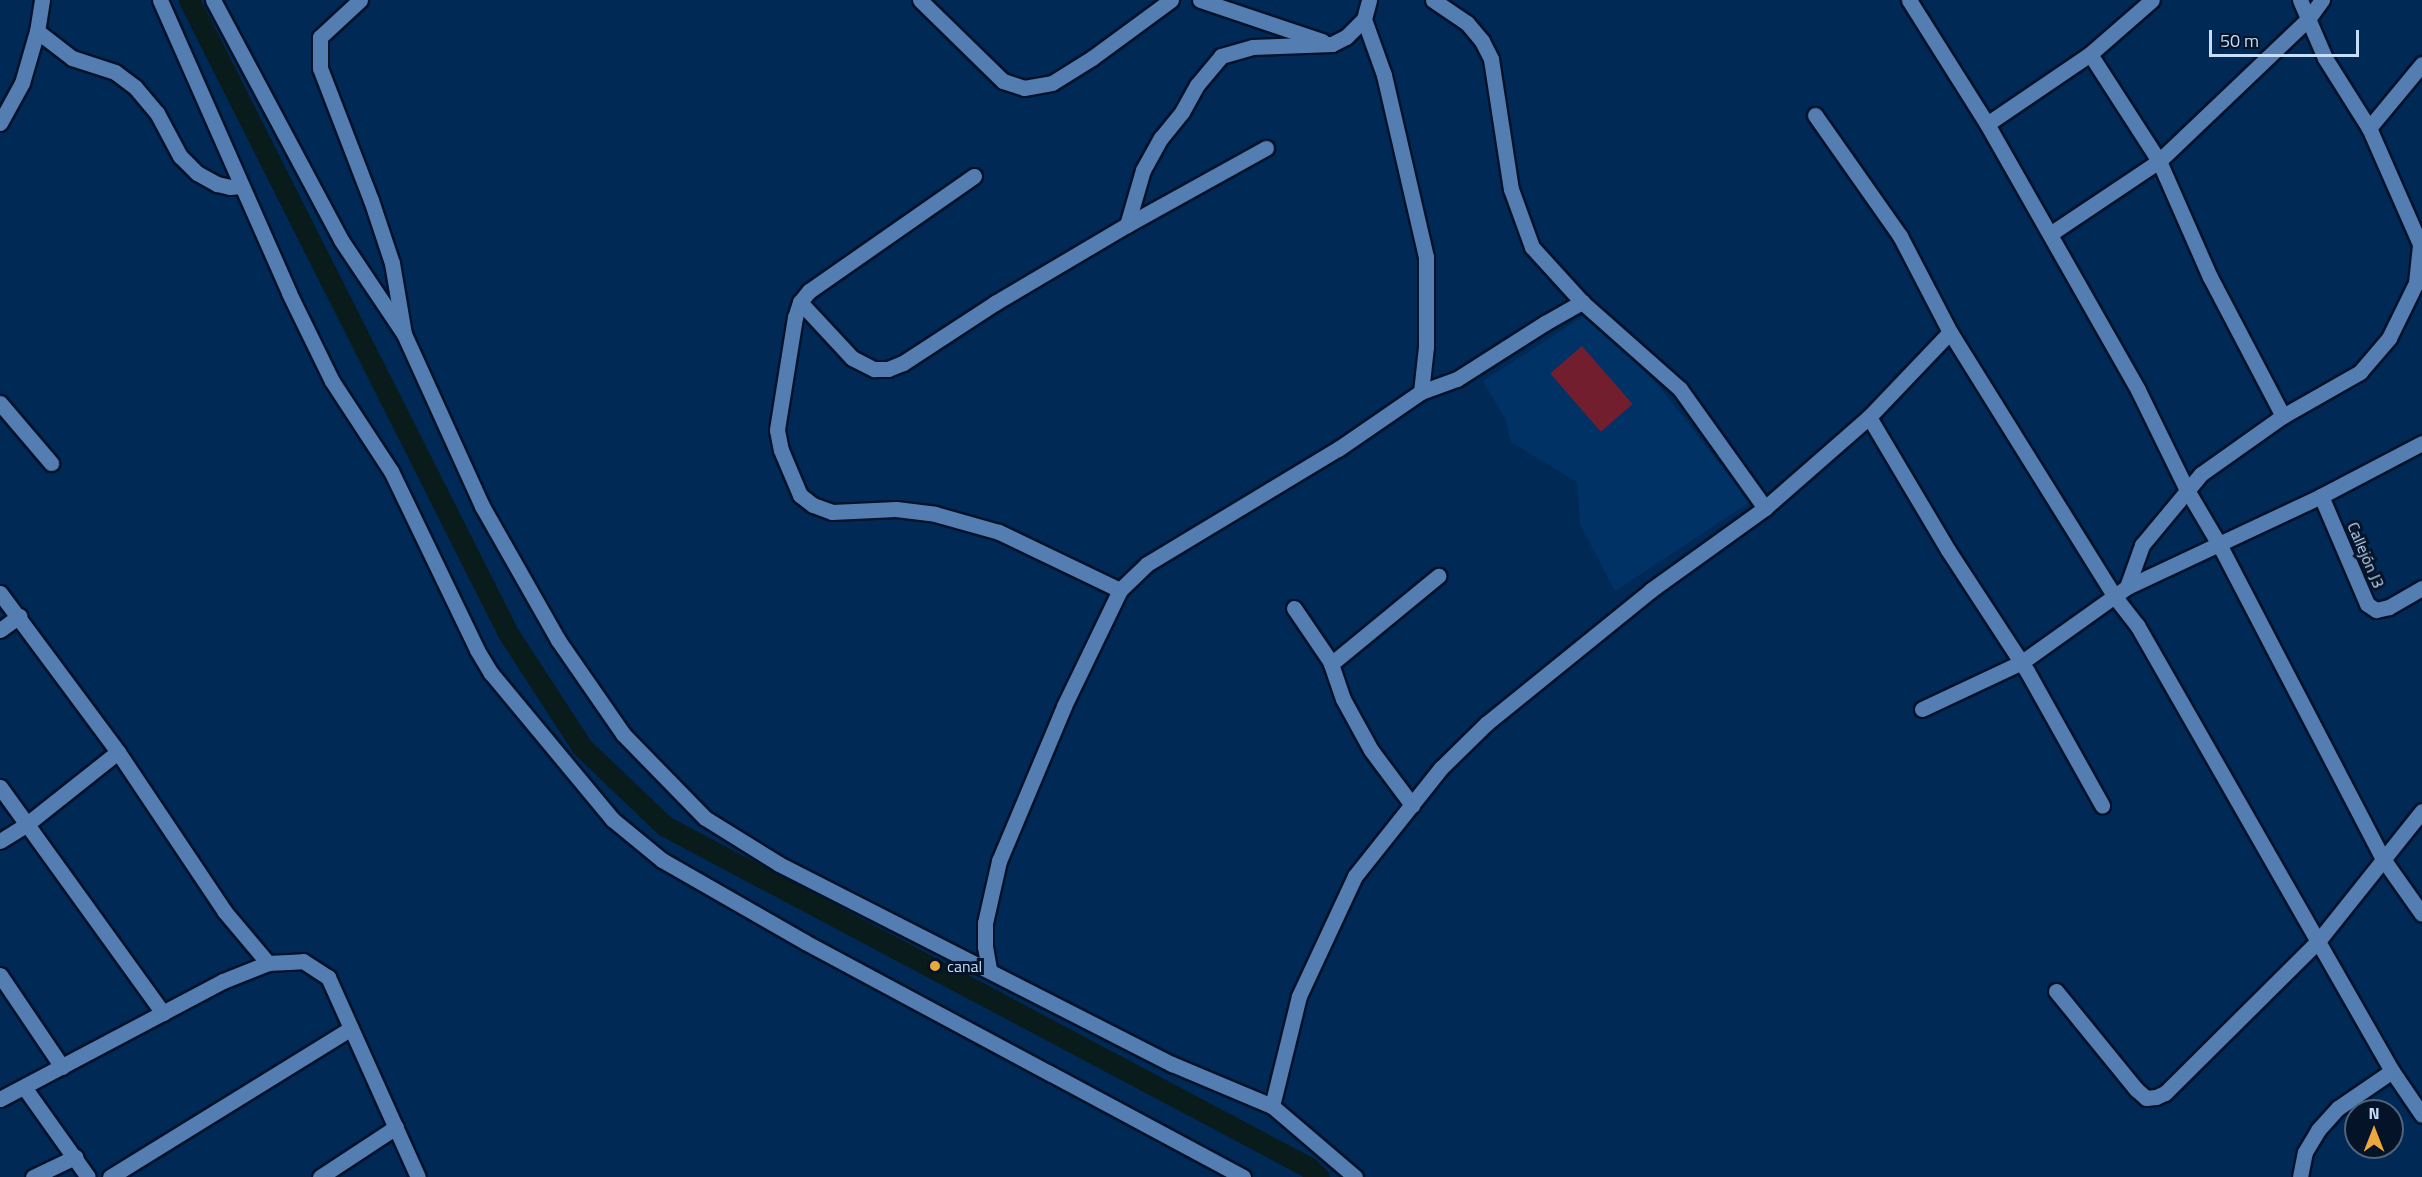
<!DOCTYPE html>
<html>
<head>
<meta charset="utf-8">
<style>
	body { margin:0 }
	#map { position:relative; width:2422px; height:1177px; overflow:hidden; background:#002956; font-family:"Titillium Web",sans-serif }
	div>[style] { position:absolute }
	.built>* { inset:0; background:#013265 }
	.green>* { inset:0; background:#731e2e; transform-origin:0 0 }
	.canal>* { height:21px; margin:-10.5px; padding:0 10.5px; transform-origin:10.5px; border-radius:10.5px; background:#091b1b }
	.roads { filter:drop-shadow(2px 0 #01122a) drop-shadow(-2px 0 #01122a) drop-shadow(0 2px #01122a) drop-shadow(0 -2px #01122a) }
	.street>* { height:15px; margin:-7.5px; padding:0 7.5px; transform-origin:7.5px; border-radius:7.5px; background:#547db1 }
	.secondary>* { height:15px; margin:-7.5px; padding:0 7.5px; transform-origin:7.5px; border-radius:7.5px; background:#547db1 }
	.dots>* { width:16px; height:16px; translate:-50% -50%; box-sizing:border-box; border:3px solid #041327; border-radius:50% }
	span { translate:-50% -50%; white-space:nowrap; text-align:center; line-height:1.15; -webkit-text-stroke:6px #041327; paint-order:stroke }
	.street-label { font-size:16px; color:#c7defa }
	.poi-label { font-size:16px; color:#c7defa }
	.left { translate:0 -50%; text-align:left }
	.north { position:absolute; left:2344px; top:1099px; width:60px; height:60px; box-sizing:border-box; background:#041327; border:2px solid #52647b; border-radius:50%; rotate:0deg; font-size:16px; font-weight:700; line-height:24px; text-align:center; color:#c7defa }
	.north::after { content:''; display:block; margin:auto; width:21px; height:27px; background:#eda83b; clip-path:polygon(50% 0,100% 100%,50% 72%,0 100%) }
	.scale { position:absolute; left:2209px; top:30px; width:150px; height:27px; box-sizing:border-box; border:3px solid #c7defa; border-top:0; padding-left:8px; font-size:18px; line-height:21px; white-space:nowrap; color:#c7defa; -webkit-text-stroke:4px #041327; paint-order:stroke }
</style>
</head>
<body>
<div id="map">
	<div class="built">
		<div style="clip-path:polygon(1584px 316px,1654px 380px,1750px 502px,1615px 591px,1580px 524px,1577px 482px,1511px 442px,1506px 420px,1483px 381px)"></div>
	</div>
	<div class="green">
		<div style="left:1582px;top:346px;width:77px;height:42px;rotate:49deg"></div>
	</div>
	<div class="canal">
		<div style="left:189px;top:0;width:709px;rotate:63.25deg"></div>
		<div style="left:508px;top:633px;width:136px;rotate:57deg"></div>
		<div style="left:582px;top:747px;width:115px;rotate:43.6deg"></div>
		<div style="left:665px;top:826px;width:728px;rotate:27.94deg"></div>
		<div style="left:1308px;top:1167px;width:15px;rotate:42deg"></div>
	</div>
	<div class="roads">
		<div class="street">
			<div style="left:42px;top:0;width:31px;rotate:99deg"></div>
			<div style="left:37px;top:31px;width:44px;rotate:37.6deg"></div>
			<div style="left:72px;top:58px;width:45px;rotate:18deg"></div>
			<div style="left:115px;top:72px;width:25px;rotate:37deg"></div>
			<div style="left:135px;top:87px;width:34px;rotate:50deg"></div>
			<div style="left:157px;top:113px;width:49px;rotate:61.9deg"></div>
			<div style="left:180px;top:156px;width:24px;rotate:45deg"></div>
			<div style="left:197px;top:173px;width:23px;rotate:29deg"></div>
			<div style="left:217px;top:184px;width:13px;rotate:13deg"></div>
			<div style="left:230px;top:187px;width:11px;rotate:-5deg"></div>
			<div style="left:160px;top:0;width:320px;rotate:66.2deg"></div>
			<div style="left:289px;top:293px;width:98px;rotate:64deg"></div>
			<div style="left:332px;top:381px;width:108px;rotate:56.8deg"></div>
			<div style="left:391px;top:471px;width:199px;rotate:64.3deg"></div>
			<div style="left:477px;top:650px;width:27px;rotate:59deg"></div>
			<div style="left:491px;top:673px;width:190px;rotate:50.3deg"></div>
			<div style="left:612px;top:819px;width:65px;rotate:39.4deg"></div>
			<div style="left:662px;top:860px;width:165px;rotate:29.8deg"></div>
			<div style="left:805px;top:942px;width:497px;rotate:28.2deg"></div>
			<div style="left:360px;top:0;width:54px;rotate:137.2deg"></div>
			<div style="left:320px;top:37px;width:31px;rotate:90deg"></div>
			<div style="left:320px;top:68px;width:142px;rotate:68.9deg"></div>
			<div style="left:371px;top:200px;width:66px;rotate:71.6deg"></div>
			<div style="left:392px;top:263px;width:72px;rotate:80.4deg"></div>
			<div style="left:920px;top:0;width:116px;rotate:44.3deg"></div>
			<div style="left:1003px;top:81px;width:22px;rotate:18deg"></div>
			<div style="left:1024px;top:88px;width:28px;rotate:-10deg"></div>
			<div style="left:1052px;top:83px;width:47px;rotate:-32deg"></div>
			<div style="left:1092px;top:58px;width:98px;rotate:-36.3deg"></div>
			<div style="left:1200px;top:0;width:129px;rotate:18.6deg"></div>
			<div style="left:1433px;top:0;width:41px;rotate:34.1deg"></div>
			<div style="left:1467px;top:23px;width:23px;rotate:50deg"></div>
			<div style="left:1482px;top:41px;width:20px;rotate:63deg"></div>
			<div style="left:1491px;top:59px;width:132px;rotate:81.3deg"></div>
			<div style="left:1511px;top:189px;width:62px;rotate:70.1deg"></div>
			<div style="left:1532px;top:247px;width:74px;rotate:47.7deg"></div>
			<div style="left:1582px;top:302px;width:131px;rotate:41.6deg"></div>
			<div style="left:1680px;top:389px;width:146px;rotate:54.5deg"></div>
			<div style="left:1909px;top:0;width:146px;rotate:57.8deg"></div>
			<div style="left:1987px;top:124px;width:306px;rotate:60.4deg"></div>
			<div style="left:2138px;top:390px;width:111px;rotate:63.9deg"></div>
			<div style="left:2187px;top:490px;width:65px;rotate:59.5deg"></div>
			<div style="left:2220px;top:546px;width:353px;rotate:62.5deg"></div>
			<div style="left:2383px;top:859px;width:67px;rotate:54.7deg"></div>
			<div style="left:2090px;top:54px;width:127px;rotate:57.2deg"></div>
			<div style="left:2159px;top:161px;width:127px;rotate:66.3deg"></div>
			<div style="left:2210px;top:277px;width:157px;rotate:62.3deg"></div>
			<div style="left:1815px;top:115px;width:148px;rotate:54.9deg"></div>
			<div style="left:1900px;top:236px;width:108px;rotate:62.5deg"></div>
			<div style="left:1950px;top:332px;width:312px;rotate:58.1deg"></div>
			<div style="left:2115px;top:597px;width:36px;rotate:52deg"></div>
			<div style="left:2137px;top:625px;width:514px;rotate:60.24deg"></div>
			<div style="left:2392px;top:1071px;width:53px;rotate:55.7deg"></div>
			<div style="left:0;top:123px;width:46px;rotate:-61.2deg"></div>
			<div style="left:22px;top:83px;width:54px;rotate:-73.9deg"></div>
			<div style="left:1987px;top:124px;width:125px;rotate:-34.2deg"></div>
			<div style="left:2090px;top:54px;width:82px;rotate:-41.1deg"></div>
			<div style="left:2369px;top:128px;width:83px;rotate:-50.4deg"></div>
			<div style="left:974px;top:176px;width:201px;rotate:145.1deg"></div>
			<div style="left:809px;top:291px;width:14px;rotate:129deg"></div>
			<div style="left:800px;top:302px;width:16px;rotate:108deg"></div>
			<div style="left:795px;top:317px;width:114px;rotate:99.1deg"></div>
			<div style="left:777px;top:430px;width:20px;rotate:79deg"></div>
			<div style="left:781px;top:450px;width:49px;rotate:67.1deg"></div>
			<div style="left:800px;top:495px;width:16px;rotate:38deg"></div>
			<div style="left:813px;top:505px;width:20px;rotate:20deg"></div>
			<div style="left:832px;top:512px;width:64px;rotate:-2.7deg"></div>
			<div style="left:896px;top:509px;width:39px;rotate:7deg"></div>
			<div style="left:935px;top:514px;width:66px;rotate:15.7deg"></div>
			<div style="left:999px;top:532px;width:134px;rotate:25.6deg"></div>
			<div style="left:1127px;top:225px;width:57px;rotate:-73.8deg"></div>
			<div style="left:1143px;top:170px;width:37px;rotate:-61deg"></div>
			<div style="left:1161px;top:138px;width:33px;rotate:-51deg"></div>
			<div style="left:1182px;top:112px;width:31px;rotate:-61deg"></div>
			<div style="left:1197px;top:85px;width:38px;rotate:-50deg"></div>
			<div style="left:1221px;top:56px;width:32px;rotate:-16deg"></div>
			<div style="left:1252px;top:47px;width:80px;rotate:-2.1deg"></div>
			<div style="left:1332px;top:44px;width:16px;rotate:-27deg"></div>
			<div style="left:1346px;top:37px;width:25px;rotate:-45deg"></div>
			<div style="left:1364px;top:19px;width:20px;rotate:-75deg"></div>
			<div style="left:2050px;top:234px;width:131px;rotate:-33.8deg"></div>
			<div style="left:2159px;top:161px;width:206px;rotate:-43.6deg"></div>
			<div style="left:2308px;top:19px;width:24px;rotate:-54deg"></div>
			<div style="left:800px;top:302px;width:76px;rotate:47.1deg"></div>
			<div style="left:852px;top:358px;width:25px;rotate:27deg"></div>
			<div style="left:874px;top:369px;width:14px"></div>
			<div style="left:888px;top:369px;width:16px;rotate:-22deg"></div>
			<div style="left:903px;top:363px;width:110px;rotate:-33.1deg"></div>
			<div style="left:995px;top:303px;width:153px;rotate:-30.6deg"></div>
			<div style="left:1127px;top:225px;width:159px;rotate:-29deg"></div>
			<div style="left:1421px;top:392px;width:38px;rotate:-20deg"></div>
			<div style="left:1457px;top:379px;width:104px;rotate:-32.5deg"></div>
			<div style="left:1545px;top:323px;width:43px;rotate:-29.6deg"></div>
			<div style="left:0;top:403px;width:79px;rotate:49.6deg"></div>
			<div style="left:1869px;top:417px;width:155px;rotate:59.3deg"></div>
			<div style="left:1948px;top:550px;width:145px;rotate:56.9deg"></div>
			<div style="left:2027px;top:671px;width:154px;rotate:60.8deg"></div>
			<div style="left:2321px;top:496px;width:117px;rotate:66.9deg"></div>
			<div style="left:2367px;top:604px;width:11px;rotate:34deg"></div>
			<div style="left:2376px;top:610px;width:13px;rotate:-13deg"></div>
			<div style="left:2389px;top:607px;width:38px;rotate:-30deg"></div>
			<div style="left:2127px;top:587px;width:45px;rotate:-70.3deg"></div>
			<div style="left:2142px;top:545px;width:92px;rotate:-50.3deg"></div>
			<div style="left:2201px;top:474px;width:100px;rotate:-35.3deg"></div>
			<div style="left:2283px;top:416px;width:89px;rotate:-29.7deg"></div>
			<div style="left:2360px;top:372px;width:45px;rotate:-49.5deg"></div>
			<div style="left:2389px;top:338px;width:61px;rotate:-63.9deg"></div>
			<div style="left:2416px;top:283px;width:39px;rotate:-84deg"></div>
			<div style="left:2420px;top:244px;width:127px;rotate:-113.7deg"></div>
			<div style="left:2369px;top:128px;width:83px;rotate:-122.2deg"></div>
			<div style="left:2325px;top:58px;width:63px;rotate:-113.3deg"></div>
			<div style="left:0;top:593px;width:198px;rotate:53.4deg"></div>
			<div style="left:118px;top:752px;width:192px;rotate:56.2deg"></div>
			<div style="left:225px;top:912px;width:67px;rotate:49.9deg"></div>
			<div style="left:1294px;top:608px;width:64px;rotate:55.8deg"></div>
			<div style="left:1330px;top:661px;width:40px;rotate:71.1deg"></div>
			<div style="left:1343px;top:699px;width:58px;rotate:61.2deg"></div>
			<div style="left:1371px;top:750px;width:69px;rotate:53.3deg"></div>
			<div style="left:0;top:630px;width:24px;rotate:-36deg"></div>
			<div style="left:1331px;top:664px;width:139px;rotate:-39.4deg"></div>
			<div style="left:1922px;top:709px;width:110px;rotate:-25.2deg"></div>
			<div style="left:2022px;top:662px;width:129px;rotate:-35.5deg"></div>
			<div style="left:2127px;top:587px;width:214px;rotate:-25.1deg"></div>
			<div style="left:2321px;top:496px;width:114px;rotate:-27.7deg"></div>
			<div style="left:0;top:787px;width:279px;rotate:54.2deg"></div>
			<div style="left:0;top:841px;width:32px;rotate:-32deg"></div>
			<div style="left:27px;top:824px;width:116px;rotate:-38.4deg"></div>
			<div style="left:989px;top:969px;width:22px;rotate:-100deg"></div>
			<div style="left:985px;top:947px;width:24px;rotate:-90deg"></div>
			<div style="left:985px;top:923px;width:64px;rotate:-77.3deg"></div>
			<div style="left:999px;top:861px;width:168px;rotate:-67.2deg"></div>
			<div style="left:1064px;top:706px;width:129px;rotate:-64.2deg"></div>
			<div style="left:1120px;top:590px;width:37px;rotate:-44deg"></div>
			<div style="left:1147px;top:564px;width:223px;rotate:-31.1deg"></div>
			<div style="left:1338px;top:449px;width:101px;rotate:-34.5deg"></div>
			<div style="left:1421px;top:392px;width:45px;rotate:-83.7deg"></div>
			<div style="left:1426px;top:347px;width:90px;rotate:-90deg"></div>
			<div style="left:1426px;top:257px;width:187px;rotate:-103deg"></div>
			<div style="left:1384px;top:75px;width:59px;rotate:-109.7deg"></div>
			<div style="left:0;top:975px;width:111px;rotate:56deg"></div>
			<div style="left:2056px;top:991px;width:127px;rotate:50.8deg"></div>
			<div style="left:2136px;top:1089px;width:13px;rotate:42deg"></div>
			<div style="left:2146px;top:1098px;width:10px;rotate:-6deg"></div>
			<div style="left:2156px;top:1097px;width:10px;rotate:-24deg"></div>
			<div style="left:2165px;top:1093px;width:217px;rotate:-44.8deg"></div>
			<div style="left:2319px;top:940px;width:165px;rotate:-51.4deg"></div>
			<div style="left:24px;top:1087px;width:110px;rotate:54.6deg"></div>
			<div style="left:0;top:1099px;width:252px;rotate:-27.9deg"></div>
			<div style="left:223px;top:981px;width:48px;rotate:-21.8deg"></div>
			<div style="left:268px;top:963px;width:35px;rotate:-3deg"></div>
			<div style="left:303px;top:961px;width:30px;rotate:33deg"></div>
			<div style="left:328px;top:977px;width:219px;rotate:65.8deg"></div>
			<div style="left:1272px;top:1106px;width:113px;rotate:-76.2deg"></div>
			<div style="left:1299px;top:996px;width:132px;rotate:-65deg"></div>
			<div style="left:1355px;top:876px;width:138px;rotate:-51.5deg"></div>
			<div style="left:1441px;top:768px;width:64px;rotate:-44.4deg"></div>
			<div style="left:1487px;top:723px;width:211px;rotate:-39deg"></div>
			<div style="left:1651px;top:590px;width:140px;rotate:-35.7deg"></div>
			<div style="left:1765px;top:508px;width:138px;rotate:-41.2deg"></div>
			<div style="left:1869px;top:417px;width:117px;rotate:-46.4deg"></div>
			<div style="left:33px;top:1177px;width:47px;rotate:-25.5deg"></div>
			<div style="left:110px;top:1177px;width:283px;rotate:-31.7deg"></div>
			<div style="left:320px;top:1177px;width:91px;rotate:-33.3deg"></div>
			<div style="left:2300px;top:1177px;width:25px;rotate:-79deg"></div>
			<div style="left:2305px;top:1152px;width:26px;rotate:-59deg"></div>
			<div style="left:2318px;top:1130px;width:30px;rotate:-48deg"></div>
			<div style="left:2338px;top:1108px;width:65px;rotate:-34.4deg"></div>
		</div>
		<div class="secondary">
			<div style="left:213px;top:0;width:272px;rotate:61.9deg"></div>
			<div style="left:341px;top:240px;width:113px;rotate:56.2deg"></div>
			<div style="left:404px;top:334px;width:189px;rotate:65.6deg"></div>
			<div style="left:482px;top:506px;width:154px;rotate:60.4deg"></div>
			<div style="left:558px;top:640px;width:114px;rotate:55.3deg"></div>
			<div style="left:623px;top:734px;width:117px;rotate:45.7deg"></div>
			<div style="left:705px;top:818px;width:87px;rotate:31.9deg"></div>
			<div style="left:779px;top:864px;width:441px;rotate:27deg"></div>
			<div style="left:1172px;top:1064px;width:108px;rotate:22.8deg"></div>
			<div style="left:1272px;top:1106px;width:109px;rotate:40.5deg"></div>
		</div>
	</div>
	<div class="dots">
		<div style="left:935px;top:966px;background:#eda83b"></div>
	</div>
	<div class="street-label">
		<span style="left:2366px;top:555px;rotate:67deg">Callejón J3</span>
	</div>
	<div class="poi-label">
		<span class="left" style="left:947px;top:966px">canal</span>
	</div>
	<div class="north">N</div>
	<div class="scale">50 m</div>
</div>
</body>
</html>
